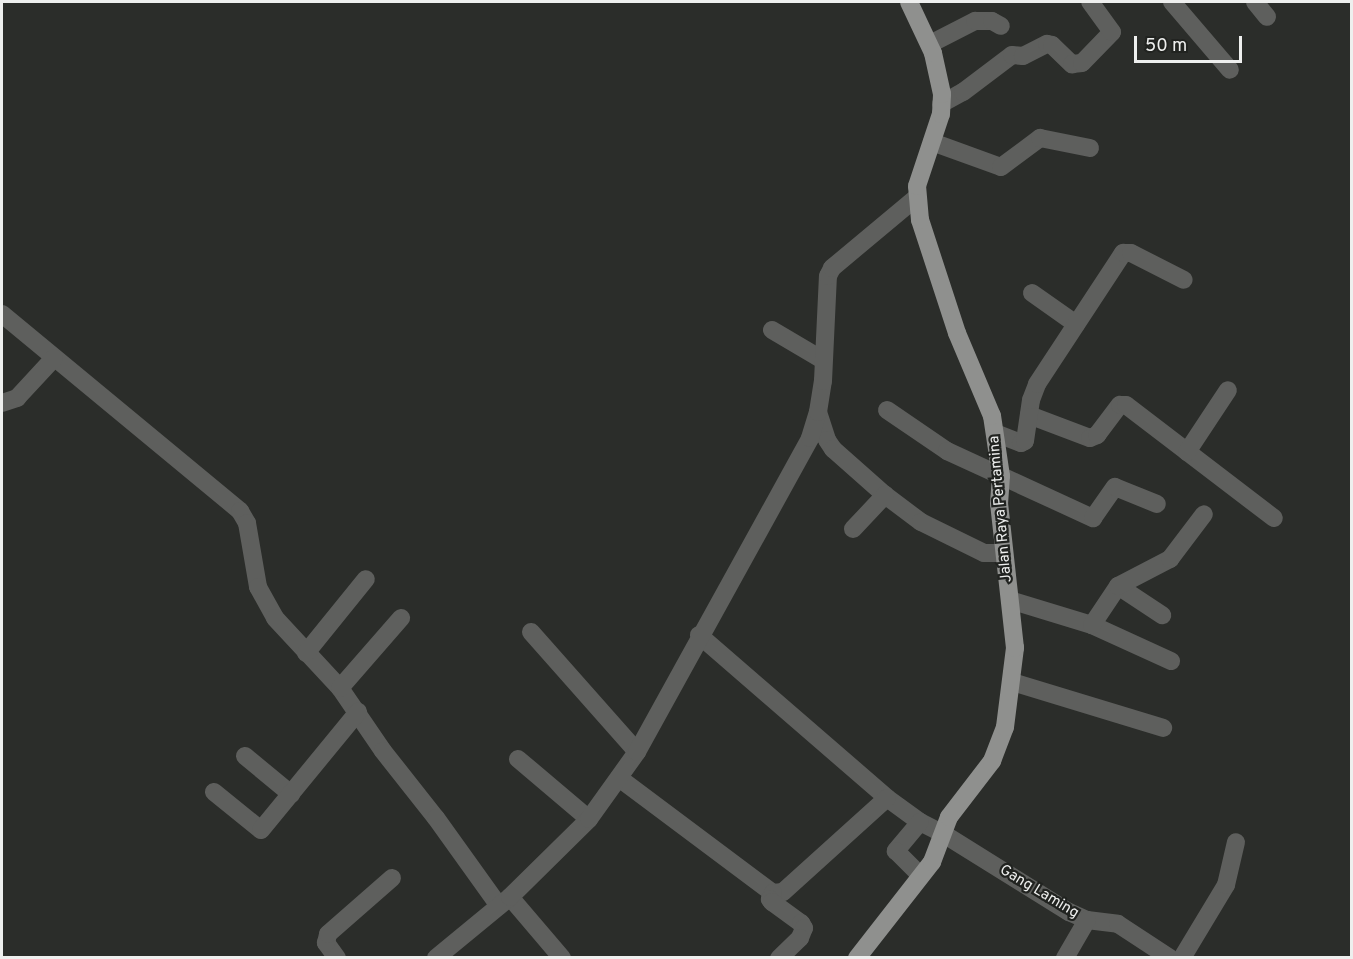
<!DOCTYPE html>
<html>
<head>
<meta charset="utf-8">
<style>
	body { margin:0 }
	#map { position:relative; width:1353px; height:959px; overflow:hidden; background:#2b2d2a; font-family:Overpass,sans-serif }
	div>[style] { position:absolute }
	.minor>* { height:18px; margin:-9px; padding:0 9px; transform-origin:9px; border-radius:9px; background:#5e5f5d }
	.major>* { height:18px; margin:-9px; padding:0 9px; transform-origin:9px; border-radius:9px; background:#8f908e }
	span { translate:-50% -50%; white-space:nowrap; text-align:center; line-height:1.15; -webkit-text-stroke:4.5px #212320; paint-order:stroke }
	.street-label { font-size:15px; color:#eeefee }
	.frame { position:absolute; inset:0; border:3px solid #eeefee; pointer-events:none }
	.scale { position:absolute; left:1134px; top:36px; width:108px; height:27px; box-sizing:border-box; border:3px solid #eeefee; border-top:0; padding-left:8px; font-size:18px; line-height:21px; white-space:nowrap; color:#eeefee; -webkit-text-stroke:4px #212320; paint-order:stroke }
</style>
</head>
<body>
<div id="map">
	<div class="minor">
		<div style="left:1172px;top:2px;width:89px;rotate:49.5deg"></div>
		<div style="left:1255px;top:2px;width:19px;rotate:51deg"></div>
		<div style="left:930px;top:44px;width:51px;rotate:-27.1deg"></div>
		<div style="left:975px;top:21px;width:17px"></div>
		<div style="left:992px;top:21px;width:10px;rotate:29deg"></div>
		<div style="left:941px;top:104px;width:25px;rotate:-29deg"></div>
		<div style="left:963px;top:92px;width:61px;rotate:-37.1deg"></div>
		<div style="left:1012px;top:55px;width:11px;rotate:5deg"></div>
		<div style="left:1023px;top:56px;width:27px;rotate:-27deg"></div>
		<div style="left:1047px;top:44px;width:5px;rotate:11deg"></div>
		<div style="left:1052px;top:45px;width:28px;rotate:44deg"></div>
		<div style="left:1072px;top:64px;width:10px;rotate:-6deg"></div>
		<div style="left:1082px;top:63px;width:43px;rotate:-45.9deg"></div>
		<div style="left:1112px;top:32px;width:37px;rotate:-126deg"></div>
		<div style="left:932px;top:142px;width:73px;rotate:19.9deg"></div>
		<div style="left:1001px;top:167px;width:49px;rotate:-36.6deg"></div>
		<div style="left:1040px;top:138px;width:51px;rotate:11.3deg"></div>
		<div style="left:1032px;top:293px;width:54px;rotate:35.2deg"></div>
		<div style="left:2px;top:314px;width:309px;rotate:39.6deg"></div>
		<div style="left:240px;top:511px;width:14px;rotate:60deg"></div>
		<div style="left:247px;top:523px;width:65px;rotate:80.2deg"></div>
		<div style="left:258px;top:587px;width:35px;rotate:61deg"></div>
		<div style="left:275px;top:618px;width:96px;rotate:47.1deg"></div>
		<div style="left:340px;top:688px;width:76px;rotate:55.7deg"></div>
		<div style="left:383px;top:751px;width:85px;rotate:51.7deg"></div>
		<div style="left:436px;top:818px;width:108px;rotate:54.4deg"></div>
		<div style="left:772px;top:330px;width:59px;rotate:30.5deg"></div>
		<div style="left:2px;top:403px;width:16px;rotate:-18deg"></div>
		<div style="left:17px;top:398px;width:54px;rotate:-47.2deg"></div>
		<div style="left:887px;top:410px;width:73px;rotate:34.3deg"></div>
		<div style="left:947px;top:451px;width:161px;rotate:24.7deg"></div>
		<div style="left:1093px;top:518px;width:38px;rotate:-55deg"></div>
		<div style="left:1115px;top:487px;width:45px;rotate:22deg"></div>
		<div style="left:818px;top:412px;width:29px;rotate:72deg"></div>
		<div style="left:827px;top:440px;width:11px;rotate:56deg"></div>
		<div style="left:833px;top:449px;width:69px;rotate:41.5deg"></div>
		<div style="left:885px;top:495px;width:45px;rotate:36.9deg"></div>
		<div style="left:921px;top:522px;width:70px;rotate:26.2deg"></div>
		<div style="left:984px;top:553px;width:20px"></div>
		<div style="left:1029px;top:415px;width:65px;rotate:20.7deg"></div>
		<div style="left:1090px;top:438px;width:8px;rotate:-23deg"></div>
		<div style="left:1097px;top:435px;width:38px;rotate:-53deg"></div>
		<div style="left:1120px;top:405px;width:6px"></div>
		<div style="left:1126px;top:405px;width:186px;rotate:37.4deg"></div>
		<div style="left:995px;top:433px;width:28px;rotate:21deg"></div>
		<div style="left:1021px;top:443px;width:4px;rotate:-27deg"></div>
		<div style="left:1025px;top:441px;width:41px;rotate:-81.7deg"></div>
		<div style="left:1031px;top:400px;width:17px;rotate:-69deg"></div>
		<div style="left:1037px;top:384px;width:157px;rotate:-56.7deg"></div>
		<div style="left:1123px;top:253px;width:8px"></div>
		<div style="left:1131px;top:253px;width:59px;rotate:27deg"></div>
		<div style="left:1187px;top:452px;width:74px;rotate:-56.5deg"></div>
		<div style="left:853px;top:529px;width:47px;rotate:-46.7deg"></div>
		<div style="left:1118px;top:586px;width:53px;rotate:33.4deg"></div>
		<div style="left:1010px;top:600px;width:86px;rotate:17deg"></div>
		<div style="left:1092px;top:625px;width:87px;rotate:24.5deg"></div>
		<div style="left:1092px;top:625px;width:47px;rotate:-56.3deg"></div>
		<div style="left:1118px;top:586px;width:59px;rotate:-27.4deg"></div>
		<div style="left:1170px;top:559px;width:56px;rotate:-52.9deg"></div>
		<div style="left:531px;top:632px;width:160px;rotate:48.5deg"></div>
		<div style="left:699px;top:635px;width:249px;rotate:40.9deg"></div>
		<div style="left:887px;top:798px;width:41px;rotate:36deg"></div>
		<div style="left:920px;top:822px;width:25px;rotate:27deg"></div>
		<div style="left:942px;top:833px;width:150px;rotate:31.9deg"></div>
		<div style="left:1069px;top:912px;width:20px;rotate:24deg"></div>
		<div style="left:1087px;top:920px;width:31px;rotate:7deg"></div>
		<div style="left:1118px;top:924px;width:62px;rotate:33.2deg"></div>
		<div style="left:306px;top:653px;width:95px;rotate:-51deg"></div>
		<div style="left:1012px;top:682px;width:158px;rotate:16.9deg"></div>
		<div style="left:340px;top:688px;width:93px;rotate:-48.9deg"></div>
		<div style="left:245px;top:756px;width:60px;rotate:39.6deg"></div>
		<div style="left:518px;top:759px;width:93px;rotate:40.2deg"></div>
		<div style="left:619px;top:778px;width:192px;rotate:36.8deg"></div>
		<div style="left:773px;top:893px;width:10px;rotate:-6deg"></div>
		<div style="left:783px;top:892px;width:140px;rotate:-42.1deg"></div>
		<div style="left:214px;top:792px;width:60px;rotate:39deg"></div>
		<div style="left:261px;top:830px;width:153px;rotate:-50.6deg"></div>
		<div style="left:920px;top:822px;width:38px;rotate:130deg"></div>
		<div style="left:896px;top:851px;width:35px;rotate:45deg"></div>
		<div style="left:773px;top:893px;width:7px;rotate:117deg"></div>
		<div style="left:770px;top:899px;width:4px;rotate:56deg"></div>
		<div style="left:772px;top:902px;width:36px;rotate:36deg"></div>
		<div style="left:801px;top:923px;width:6px;rotate:59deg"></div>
		<div style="left:804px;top:928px;width:11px;rotate:112deg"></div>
		<div style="left:800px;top:938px;width:29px;rotate:136deg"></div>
		<div style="left:510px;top:897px;width:80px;rotate:49.6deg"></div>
		<div style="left:337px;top:958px;width:19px;rotate:-126deg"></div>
		<div style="left:326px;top:943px;width:9px;rotate:-77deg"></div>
		<div style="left:328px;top:934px;width:85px;rotate:-41.2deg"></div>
		<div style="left:436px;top:958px;width:96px;rotate:-39.5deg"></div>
		<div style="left:510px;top:897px;width:111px;rotate:-44.6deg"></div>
		<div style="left:589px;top:819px;width:82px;rotate:-54.4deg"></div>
		<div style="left:637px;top:752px;width:359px;rotate:-61.1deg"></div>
		<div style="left:810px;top:438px;width:27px;rotate:-73deg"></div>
		<div style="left:818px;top:412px;width:31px;rotate:-81deg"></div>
		<div style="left:823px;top:381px;width:105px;rotate:-87.3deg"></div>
		<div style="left:828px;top:276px;width:9px;rotate:-63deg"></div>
		<div style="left:832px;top:268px;width:111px;rotate:-39.9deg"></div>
		<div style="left:1065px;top:958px;width:44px;rotate:-59.9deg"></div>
		<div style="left:1182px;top:958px;width:85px;rotate:-58.9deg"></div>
		<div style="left:1226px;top:885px;width:44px;rotate:-76.9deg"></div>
	</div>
	<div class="major">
		<div style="left:857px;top:958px;width:122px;rotate:-52deg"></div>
		<div style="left:932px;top:862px;width:48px;rotate:-69.3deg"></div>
		<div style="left:949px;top:817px;width:71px;rotate:-52.5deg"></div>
		<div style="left:992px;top:761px;width:36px;rotate:-69deg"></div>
		<div style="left:1005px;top:727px;width:80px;rotate:-82.8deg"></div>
		<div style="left:1015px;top:648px;width:145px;rotate:-96.3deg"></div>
		<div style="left:999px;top:504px;width:28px;rotate:-86deg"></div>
		<div style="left:1001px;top:476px;width:61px;rotate:-98.5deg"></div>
		<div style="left:992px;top:416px;width:90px;rotate:-112.9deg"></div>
		<div style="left:957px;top:333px;width:119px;rotate:-108.1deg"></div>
		<div style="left:920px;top:220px;width:34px;rotate:-95deg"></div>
		<div style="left:917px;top:186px;width:76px;rotate:-71.6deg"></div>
		<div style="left:941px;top:114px;width:20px;rotate:-87deg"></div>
		<div style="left:942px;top:94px;width:42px;rotate:-102.4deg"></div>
		<div style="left:933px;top:53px;width:56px;rotate:-115.2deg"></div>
	</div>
	<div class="street-label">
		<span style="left:1001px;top:509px;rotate:-95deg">Jalan Raya Pertamina</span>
		<span style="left:1039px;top:892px;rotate:31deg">Gang Laming</span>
	</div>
	<div class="frame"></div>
	<div class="scale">50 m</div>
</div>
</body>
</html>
